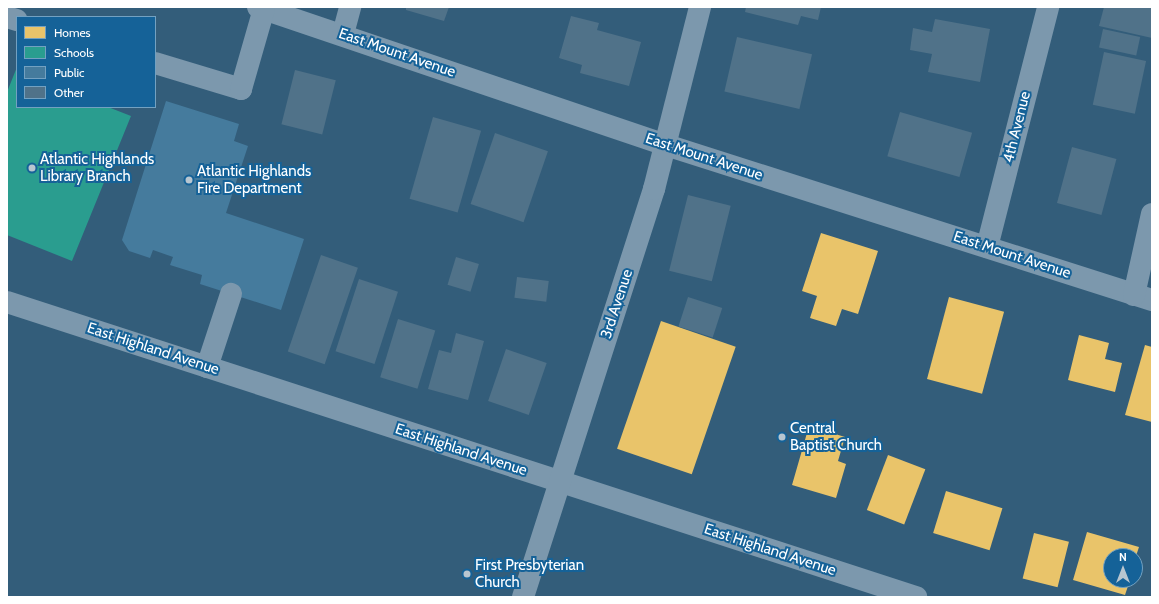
<!DOCTYPE html>
<html>
<head>
<meta charset="utf-8">
<style>
	body { margin:0 }
	#map { position:relative; width:1159px; height:604px; overflow:hidden; background:#335d7a; font-family:Cabin,sans-serif }
	div>[style] { position:absolute }
	.homes>* { inset:0; background:#e9c46a; transform-origin:0 0 }
	.schools>* { inset:0; background:#2a9d8f }
	.public>* { inset:0; background:#457b9d }
	.building>* { inset:0; background:#507289; transform-origin:0 0 }
	.minor>* { height:22px; margin:-11px; padding:0 11px; transform-origin:11px; border-radius:11px; background:#7c98ad }
	.dots>* { width:11px; height:11px; translate:-50% -50%; box-sizing:border-box; border:2px solid #156298; border-radius:50% }
	span { translate:-50% -50%; white-space:nowrap; text-align:center; line-height:1.15; -webkit-text-stroke:4px #156298; paint-order:stroke }
	.street-label { font-size:15px; color:#fff }
	.poi-label { font-size:15px; color:#fff }
	.left { translate:0 -50%; text-align:left }
	.frame { position:absolute; inset:0; border:8px solid #fff; pointer-events:none }
	.legend { position:absolute; left:16px; top:16px; width:140px; height:92px; box-sizing:border-box; background:#156298; border:1px solid #73a1c1; margin:0; padding:5px 7px; list-style:none; font-size:12px; color:#fff }
	.legend li { display:flex; align-items:center; gap:8px; height:20px }
	.legend b { width:20px; border:1px solid #73a1c1 }
	.north { position:absolute; left:1103px; top:548px; width:40px; height:40px; box-sizing:border-box; background:#156298; border:1px solid #73a1c1; border-radius:50%; rotate:0deg; font-size:11px; font-weight:700; line-height:16px; text-align:center; color:#fff }
	.north::after { content:''; display:block; margin:auto; width:14px; height:18px; background:#b8c6d0; clip-path:polygon(50% 0,100% 100%,50% 72%,0 100%) }
</style>
</head>
<body>
<div id="map">
	<div class="homes">
		<div style="clip-path:polygon(821px 233px,878px 251px,858px 314px,842px 309px,836px 326px,810px 318px,817px 296px,802px 291px)"></div>
		<div style="left:949px;top:297px;width:57px;height:85px;rotate:15deg"></div>
		<div style="left:661px;top:321px;width:79px;height:135px;rotate:19deg"></div>
		<div style="clip-path:polygon(1079px 335px,1109px 343px,1105px 359px,1122px 363px,1115px 392px,1068px 380px)"></div>
		<div style="clip-path:polygon(1145px 345px,1152px 347px,1152px 422px,1125px 415px)"></div>
		<div style="clip-path:polygon(809px 426px,845px 437px,838px 461px,846px 464px,836px 498px,792px 485px)"></div>
		<div style="left:888px;top:455px;width:40px;height:59px;rotate:21deg"></div>
		<div style="left:946px;top:491px;width:59px;height:44px;rotate:17deg"></div>
		<div style="clip-path:polygon(1087px 532px,1139px 547px,1135px 559px,1135px 556px,1111px 556px,1111px 580px,1130px 580px,1125px 595px,1073px 580px)"></div>
		<div style="left:1034px;top:533px;width:36px;height:47px;rotate:14deg"></div>
	</div>
	<div class="schools">
		<div style="clip-path:polygon(17px 67px,17px 107px,108px 107px,131px 116px,72px 261px,7px 235px,7px 92px)"></div>
	</div>
	<div class="public">
		<div style="clip-path:polygon(166px 101px,239px 124px,234px 141px,248px 146px,226px 213px,304px 239px,281px 310px,200px 284px,202px 275px,170px 265px,173px 257px,153px 250px,150px 258px,129px 251px,122px 240px)"></div>
	</div>
	<div class="building">
		<div style="clip-path:polygon(406px 7px,449px 7px,444px 21px,406px 10px)"></div>
		<div style="clip-path:polygon(746px 7px,821px 7px,818px 20px,801px 16px,798px 25px,745px 12px)"></div>
		<div style="clip-path:polygon(1104px 7px,1152px 7px,1152px 38px,1099px 26px)"></div>
		<div style="clip-path:polygon(571px 16px,599px 23px,597px 30px,641px 42px,629px 86px,580px 73px,582px 65px,559px 58px)"></div>
		<div style="clip-path:polygon(935px 19px,990px 29px,980px 82px,928px 72px,932px 54px,910px 50px,913px 28px,932px 32px)"></div>
		<div style="left:1103px;top:29px;width:38px;height:19px;rotate:12deg"></div>
		<div style="left:737px;top:37px;width:77px;height:56px;rotate:13deg"></div>
		<div style="left:1104px;top:52px;width:43px;height:54px;rotate:12deg"></div>
		<div style="left:295px;top:70px;width:42px;height:56px;rotate:14deg"></div>
		<div style="left:900px;top:112px;width:75px;height:46px;rotate:16deg"></div>
		<div style="left:433px;top:117px;width:50px;height:85px;rotate:16deg"></div>
		<div style="left:495px;top:133px;width:56px;height:75px;rotate:19deg"></div>
		<div style="left:1072px;top:147px;width:46px;height:58px;rotate:15deg"></div>
		<div style="left:688px;top:195px;width:44px;height:78px;rotate:14deg"></div>
		<div style="left:321px;top:255px;width:39px;height:102px;rotate:19deg"></div>
		<div style="left:456px;top:257px;width:24px;height:29px;rotate:17deg"></div>
		<div style="left:517px;top:277px;width:32px;height:21px;rotate:7deg"></div>
		<div style="left:359px;top:279px;width:41px;height:76px;rotate:18deg"></div>
		<div style="left:688px;top:297px;width:36px;height:31px;rotate:18deg"></div>
		<div style="left:398px;top:319px;width:39px;height:61px;rotate:17deg"></div>
		<div style="clip-path:polygon(456px 333px,484px 341px,468px 400px,428px 389px,439px 350px,451px 353px)"></div>
		<div style="left:506px;top:349px;width:43px;height:55px;rotate:19deg"></div>
	</div>
	<div class="minor">
		<div style="left:258px;top:7px;width:431px;rotate:18.7deg"></div>
		<div style="left:666px;top:145px;width:510px;rotate:17.69deg"></div>
		<div style="left:7px;top:17px;width:10px;rotate:17deg"></div>
		<div style="left:343px;top:34px;width:28px;rotate:-75deg"></div>
		<div style="left:155px;top:63px;width:90px;rotate:16.8deg"></div>
		<div style="left:241px;top:89px;width:83px;rotate:-74deg"></div>
		<div style="left:987px;top:247px;width:248px;rotate:-75.7deg"></div>
		<div style="left:1134px;top:295px;width:83px;rotate:-77.5deg"></div>
		<div style="left:7px;top:302px;width:956px;rotate:17.98deg"></div>
		<div style="left:207px;top:367px;width:77px;rotate:-71.8deg"></div>
		<div style="left:523px;top:597px;width:429px;rotate:-72.2deg"></div>
		<div style="left:654px;top:189px;width:188px;rotate:-75.8deg"></div>
	</div>
	<div class="dots">
		<div style="left:32px;top:168px;background:#b8c6d0"></div>
		<div style="left:189px;top:180px;background:#b8c6d0"></div>
		<div style="left:782px;top:437px;background:#b8c6d0"></div>
		<div style="left:467px;top:574px;background:#b8c6d0"></div>
	</div>
	<div class="street-label">
		<span style="left:397px;top:53px;rotate:19deg">East Mount Avenue</span>
		<span style="left:1017px;top:127px;rotate:-76deg">4th Avenue</span>
		<span style="left:704px;top:157px;rotate:18deg">East Mount Avenue</span>
		<span style="left:1012px;top:255px;rotate:18deg">East Mount Avenue</span>
		<span style="left:617px;top:304px;rotate:-72deg">3rd Avenue</span>
		<span style="left:153px;top:349px;rotate:18deg">East Highland Avenue</span>
		<span style="left:461px;top:450px;rotate:18deg">East Highland Avenue</span>
		<span style="left:770px;top:550px;rotate:18deg">East Highland Avenue</span>
	</div>
	<div class="poi-label">
		<span class="left" style="left:40px;top:168px">Atlantic Highlands<br>Library Branch</span>
		<span class="left" style="left:197px;top:180px">Atlantic Highlands<br>Fire Department</span>
		<span class="left" style="left:790px;top:437px">Central<br>Baptist Church</span>
		<span class="left" style="left:475px;top:574px">First Presbyterian<br>Church</span>
	</div>
	<div class="frame"></div>
	<ul class="legend">
	<li><b style="height:11px;background:#e9c46a"></b>Homes</li>
	<li><b style="height:11px;background:#2a9d8f"></b>Schools</li>
	<li><b style="height:11px;background:#457b9d"></b>Public</li>
	<li><b style="height:11px;background:#507289"></b>Other</li>
	</ul>
	<div class="north">N</div>
</div>
</body>
</html>
